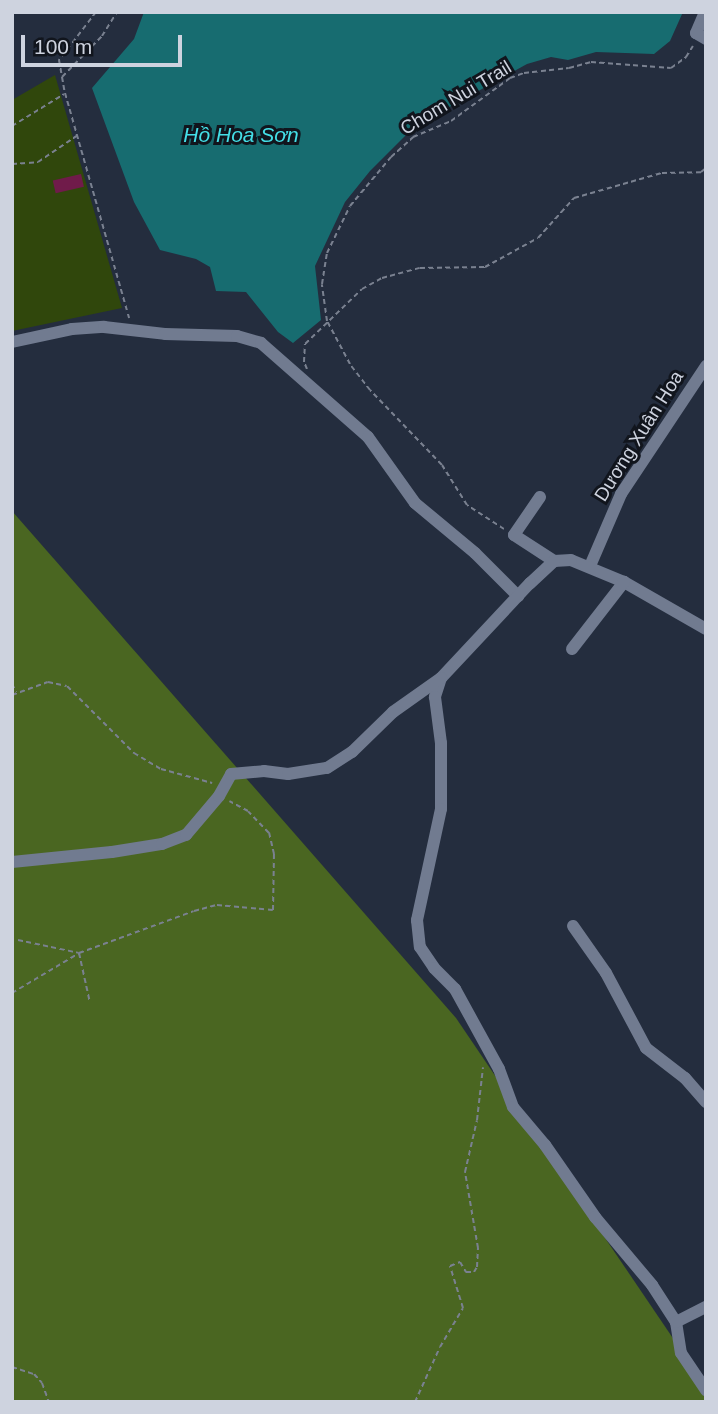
<!DOCTYPE html>
<html>
<head>
<meta charset="utf-8">
<style>
	body { margin:0 }
	#map { position:relative; width:718px; height:1414px; overflow:hidden; background:#242d3e; font-family:Helvetica,sans-serif }
	div>[style] { position:absolute }
	.green>* { inset:0; background:#30470c }
	.forest>* { inset:0; background:#4a6621 }
	.water>* { inset:0; background:#176c70 }
	.building>* { inset:0; background:#701b4a; transform-origin:0 0 }
	.path>* { height:2px; margin-top:-1px; transform-origin:0; background:repeating-linear-gradient(90deg,#7a8190 0 5px,transparent 0 8.5px) }
	.minor>* { height:12px; margin:-6px; padding:0 6px; transform-origin:6px; border-radius:6px; background:#717b90 }
	span { translate:-50% -50%; white-space:nowrap; text-align:center; line-height:1.15; -webkit-text-stroke:6px #11151d; paint-order:stroke }
	.street-label { font-size:19px; color:#ced3df }
	.water-label { font-size:21px; color:#44dee6; font-style:italic }
	.frame { position:absolute; inset:0; border:14px solid #ced3df; pointer-events:none }
	.scale { position:absolute; left:21px; top:35px; width:161px; height:32px; box-sizing:border-box; border:4px solid #ced3df; border-top:0; padding-left:9px; font-size:21px; line-height:24px; white-space:nowrap; color:#ced3df; -webkit-text-stroke:5px #11151d; paint-order:stroke }
</style>
</head>
<body>
<div id="map">
	<div class="green">
		<div style="clip-path:polygon(55px 75px,122px 308px,12px 331px,12px 100px)"></div>
	</div>
	<div class="forest">
		<div style="clip-path:polygon(12px 511px,456px 1018px,706px 1387px,706px 1402px,12px 1402px)"></div>
	</div>
	<div class="water">
		<div style="clip-path:polygon(144px 12px,683px 12px,670px 41px,654px 54px,596px 52px,568px 60px,551px 57px,527px 64px,415px 126px,370px 171px,345px 202px,315px 266px,321px 320px,293px 343px,278px 332px,246px 292px,216px 291px,210px 267px,196px 259px,160px 250px,134px 202px,92px 88px,134px 39px)"></div>
	</div>
	<div class="building">
		<div style="left:81px;top:174px;width:13px;height:29px;rotate:77deg"></div>
	</div>
	<div class="path">
		<div style="left:96px;top:12px;width:61px;rotate:127.6deg"></div>
		<div style="left:59px;top:60px;width:34px;rotate:80deg"></div>
		<div style="left:65px;top:93px;width:234px;rotate:74.1deg"></div>
		<div style="left:62px;top:77px;width:57px;rotate:-45.7deg"></div>
		<div style="left:102px;top:36px;width:28px;rotate:-58deg"></div>
		<div style="left:706px;top:120px;width:10px;rotate:90deg"></div>
		<div style="left:12px;top:126px;width:61px;rotate:-31.6deg"></div>
		<div style="left:12px;top:164px;width:26px;rotate:-4deg"></div>
		<div style="left:38px;top:162px;width:48px;rotate:-34deg"></div>
		<div style="left:307px;top:369px;width:8px;rotate:-113deg"></div>
		<div style="left:304px;top:362px;width:18px;rotate:-87deg"></div>
		<div style="left:305px;top:344px;width:79px;rotate:-44deg"></div>
		<div style="left:362px;top:289px;width:23px;rotate:-29deg"></div>
		<div style="left:382px;top:278px;width:39px;rotate:-15deg"></div>
		<div style="left:420px;top:268px;width:65px;rotate:-0.9deg"></div>
		<div style="left:485px;top:267px;width:60px;rotate:-28.7deg"></div>
		<div style="left:538px;top:238px;width:54px;rotate:-48deg"></div>
		<div style="left:574px;top:198px;width:91px;rotate:-15.9deg"></div>
		<div style="left:662px;top:173px;width:39px;rotate:-1deg"></div>
		<div style="left:701px;top:172px;width:6px;rotate:-39deg"></div>
		<div style="left:504px;top:529px;width:44px;rotate:-147deg"></div>
		<div style="left:467px;top:505px;width:47px;rotate:-122deg"></div>
		<div style="left:442px;top:465px;width:104px;rotate:-133.8deg"></div>
		<div style="left:370px;top:390px;width:33px;rotate:-128deg"></div>
		<div style="left:350px;top:364px;width:49px;rotate:-118.1deg"></div>
		<div style="left:327px;top:321px;width:37px;rotate:-98deg"></div>
		<div style="left:322px;top:284px;width:31px;rotate:-81deg"></div>
		<div style="left:327px;top:253px;width:52px;rotate:-63.9deg"></div>
		<div style="left:350px;top:206px;width:64px;rotate:-50.1deg"></div>
		<div style="left:391px;top:157px;width:30px;rotate:-42deg"></div>
		<div style="left:413px;top:137px;width:41px;rotate:-22.8deg"></div>
		<div style="left:451px;top:121px;width:73px;rotate:-36.1deg"></div>
		<div style="left:510px;top:78px;width:15px;rotate:-20deg"></div>
		<div style="left:524px;top:73px;width:45px;rotate:-6.3deg"></div>
		<div style="left:569px;top:68px;width:23px;rotate:-15deg"></div>
		<div style="left:591px;top:62px;width:80px;rotate:4.3deg"></div>
		<div style="left:671px;top:68px;width:19px;rotate:-36deg"></div>
		<div style="left:686px;top:57px;width:13px;rotate:-58deg"></div>
		<div style="left:12px;top:684px;width:9px;rotate:63deg"></div>
		<div style="left:12px;top:695px;width:38px;rotate:-20deg"></div>
		<div style="left:48px;top:682px;width:19px;rotate:12deg"></div>
		<div style="left:67px;top:686px;width:95px;rotate:45deg"></div>
		<div style="left:134px;top:753px;width:31px;rotate:31deg"></div>
		<div style="left:161px;top:769px;width:53px;rotate:15.4deg"></div>
		<div style="left:18px;top:940px;width:62px;rotate:12deg"></div>
		<div style="left:79px;top:953px;width:51px;rotate:77.6deg"></div>
		<div style="left:12px;top:993px;width:78px;rotate:-30.8deg"></div>
		<div style="left:79px;top:953px;width:122px;rotate:-20.1deg"></div>
		<div style="left:194px;top:911px;width:24px;rotate:-15deg"></div>
		<div style="left:217px;top:905px;width:56px;rotate:5.1deg"></div>
		<div style="left:273px;top:910px;width:56px;rotate:-89deg"></div>
		<div style="left:274px;top:854px;width:22px;rotate:-103deg"></div>
		<div style="left:269px;top:833px;width:30px;rotate:-134deg"></div>
		<div style="left:248px;top:811px;width:21px;rotate:-152deg"></div>
		<div style="left:12px;top:1367px;width:23px;rotate:18deg"></div>
		<div style="left:34px;top:1374px;width:12px;rotate:48deg"></div>
		<div style="left:42px;top:1383px;width:20px;rotate:70deg"></div>
		<div style="left:415px;top:1402px;width:60px;rotate:-65.6deg"></div>
		<div style="left:440px;top:1347px;width:45px;rotate:-59.5deg"></div>
		<div style="left:463px;top:1308px;width:44px;rotate:-107.2deg"></div>
		<div style="left:450px;top:1266px;width:11px;rotate:-22deg"></div>
		<div style="left:460px;top:1262px;width:12px;rotate:59deg"></div>
		<div style="left:466px;top:1272px;width:8px"></div>
		<div style="left:474px;top:1272px;width:6px;rotate:-59deg"></div>
		<div style="left:477px;top:1267px;width:19px;rotate:-87deg"></div>
		<div style="left:478px;top:1248px;width:77px;rotate:-99.7deg"></div>
		<div style="left:465px;top:1172px;width:53px;rotate:-77deg"></div>
		<div style="left:477px;top:1120px;width:53px;rotate:-83.5deg"></div>
	</div>
	<div class="minor">
		<div style="left:705px;top:12px;width:23px;rotate:113deg"></div>
		<div style="left:696px;top:33px;width:12px;rotate:31deg"></div>
		<div style="left:12px;top:342px;width:61px;rotate:-12.2deg"></div>
		<div style="left:72px;top:329px;width:32px;rotate:-4deg"></div>
		<div style="left:104px;top:327px;width:61px;rotate:6.5deg"></div>
		<div style="left:165px;top:334px;width:72px;rotate:1.6deg"></div>
		<div style="left:237px;top:336px;width:25px;rotate:16deg"></div>
		<div style="left:261px;top:343px;width:142px;rotate:41.3deg"></div>
		<div style="left:368px;top:437px;width:81px;rotate:54.5deg"></div>
		<div style="left:415px;top:503px;width:78px;rotate:39.8deg"></div>
		<div style="left:475px;top:553px;width:61px;rotate:45deg"></div>
		<div style="left:540px;top:497px;width:46px;rotate:124.4deg"></div>
		<div style="left:514px;top:535px;width:48px;rotate:33deg"></div>
		<div style="left:590px;top:566px;width:78px;rotate:-66.7deg"></div>
		<div style="left:621px;top:494px;width:154px;rotate:-56.4deg"></div>
		<div style="left:706px;top:629px;width:95px;rotate:-150.2deg"></div>
		<div style="left:624px;top:582px;width:57px;rotate:-157.5deg"></div>
		<div style="left:571px;top:560px;width:17px;rotate:177deg"></div>
		<div style="left:554px;top:561px;width:33px;rotate:137deg"></div>
		<div style="left:530px;top:583px;width:130px;rotate:133.1deg"></div>
		<div style="left:441px;top:678px;width:20px;rotate:108deg"></div>
		<div style="left:435px;top:697px;width:46px;rotate:82.6deg"></div>
		<div style="left:441px;top:743px;width:66px;rotate:90deg"></div>
		<div style="left:441px;top:809px;width:114px;rotate:102.2deg"></div>
		<div style="left:417px;top:920px;width:27px;rotate:84deg"></div>
		<div style="left:420px;top:947px;width:25px;rotate:56deg"></div>
		<div style="left:434px;top:968px;width:30px;rotate:45deg"></div>
		<div style="left:455px;top:989px;width:91px;rotate:61.2deg"></div>
		<div style="left:499px;top:1069px;width:40px;rotate:69.8deg"></div>
		<div style="left:513px;top:1107px;width:50px;rotate:49.9deg"></div>
		<div style="left:545px;top:1145px;width:88px;rotate:55.2deg"></div>
		<div style="left:595px;top:1217px;width:89px;rotate:50deg"></div>
		<div style="left:652px;top:1285px;width:44px;rotate:57deg"></div>
		<div style="left:676px;top:1322px;width:31px;rotate:81deg"></div>
		<div style="left:681px;top:1353px;width:45px;rotate:56deg"></div>
		<div style="left:572px;top:649px;width:85px;rotate:-52.2deg"></div>
		<div style="left:12px;top:862px;width:100px;rotate:-5.7deg"></div>
		<div style="left:112px;top:852px;width:51px;rotate:-9.1deg"></div>
		<div style="left:162px;top:844px;width:26px;rotate:-21deg"></div>
		<div style="left:186px;top:835px;width:51px;rotate:-49.8deg"></div>
		<div style="left:219px;top:796px;width:25px;rotate:-61deg"></div>
		<div style="left:231px;top:774px;width:33px;rotate:-5deg"></div>
		<div style="left:264px;top:771px;width:24px;rotate:7deg"></div>
		<div style="left:288px;top:774px;width:39px;rotate:-9deg"></div>
		<div style="left:327px;top:768px;width:30px;rotate:-33deg"></div>
		<div style="left:352px;top:752px;width:57px;rotate:-44.3deg"></div>
		<div style="left:393px;top:712px;width:59px;rotate:-35.3deg"></div>
		<div style="left:573px;top:926px;width:57px;rotate:54.9deg"></div>
		<div style="left:606px;top:973px;width:85px;rotate:61.9deg"></div>
		<div style="left:646px;top:1048px;width:49px;rotate:37.6deg"></div>
		<div style="left:685px;top:1078px;width:32px;rotate:49deg"></div>
		<div style="left:676px;top:1322px;width:34px;rotate:-27deg"></div>
	</div>
	<div class="street-label">
		<span style="left:456px;top:98px;rotate:-31deg">Chom Nui Trail</span>
		<span style="left:639px;top:436px;rotate:-58deg">Dương Xuân Hoa</span>
	</div>
	<div class="water-label">
		<span style="left:241px;top:135px">Hồ Hoa Sơn</span>
	</div>
	<div class="frame"></div>
	<div class="scale">100 m</div>
</div>
</body>
</html>
